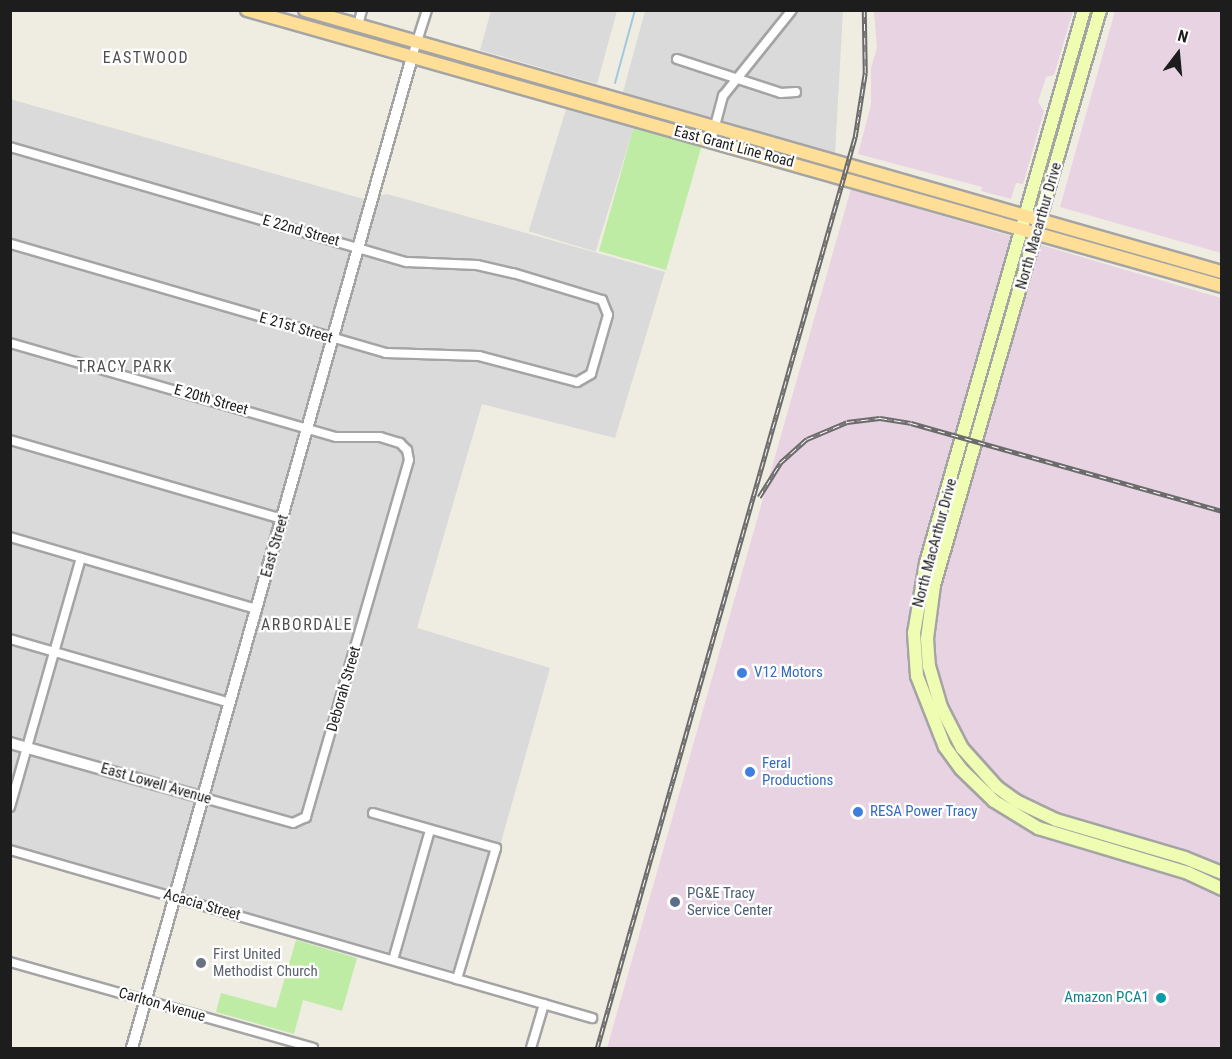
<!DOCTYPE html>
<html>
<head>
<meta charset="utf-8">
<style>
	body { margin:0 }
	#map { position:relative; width:1232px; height:1059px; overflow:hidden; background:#efece2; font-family:"Roboto Condensed",sans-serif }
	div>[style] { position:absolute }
	.residential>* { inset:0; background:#dbdada; transform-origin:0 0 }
	.industrial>* { inset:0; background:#e8d3e2 }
	.grass>* { inset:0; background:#beeca4 }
	.stream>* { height:2px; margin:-1px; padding:0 1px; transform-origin:1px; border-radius:1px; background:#9fc9df }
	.roads { filter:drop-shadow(2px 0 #a4a4a4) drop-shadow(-2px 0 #a4a4a4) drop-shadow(0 2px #a4a4a4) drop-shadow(0 -2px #a4a4a4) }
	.minor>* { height:8px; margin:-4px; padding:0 4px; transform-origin:4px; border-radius:4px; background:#fff }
	.tertiary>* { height:10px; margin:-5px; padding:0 5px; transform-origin:5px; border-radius:5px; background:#fff }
	.secondary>* { height:12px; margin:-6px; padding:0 6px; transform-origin:6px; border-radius:6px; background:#effdb2 }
	.primary>* { height:12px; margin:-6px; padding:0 6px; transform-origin:6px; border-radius:6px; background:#ffdf97 }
	.rail>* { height:4.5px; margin-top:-2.25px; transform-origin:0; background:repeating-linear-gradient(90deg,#fff 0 7px,#6b6b6b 0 14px); box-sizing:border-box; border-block:2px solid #6b6b6b }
	.dots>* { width:16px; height:16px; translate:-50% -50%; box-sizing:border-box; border:3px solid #fff; border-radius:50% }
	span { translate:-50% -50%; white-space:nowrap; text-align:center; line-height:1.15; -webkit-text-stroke:4.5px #fff; paint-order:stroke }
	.street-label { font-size:15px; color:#1d1d1d }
	.shop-label { font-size:15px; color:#366cbe }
	.left { translate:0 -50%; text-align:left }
	.service-label { font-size:15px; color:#4e5e75 }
	.worship-label { font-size:15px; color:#5b616d }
	.culture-label { font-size:15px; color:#0d838f }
	.right { translate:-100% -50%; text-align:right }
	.neighbourhood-label { font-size:16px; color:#505050; letter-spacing:1.5px }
	.frame { position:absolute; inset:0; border:12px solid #1d1d1d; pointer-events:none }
	.north { position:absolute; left:1148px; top:24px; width:60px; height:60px; -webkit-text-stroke:4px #fff; paint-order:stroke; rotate:16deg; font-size:16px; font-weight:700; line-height:24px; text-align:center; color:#1d1d1d }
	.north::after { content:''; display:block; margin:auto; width:21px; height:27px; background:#1d1d1d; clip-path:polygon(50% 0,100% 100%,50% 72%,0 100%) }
</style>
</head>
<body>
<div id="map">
	<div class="residential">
		<div style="clip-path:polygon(491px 11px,617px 11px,597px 84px,480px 50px)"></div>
		<div style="clip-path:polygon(645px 11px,843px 11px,835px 153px,623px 92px)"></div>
		<div style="clip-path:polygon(10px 99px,367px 200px,387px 194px,665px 272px,615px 438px,482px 404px,417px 628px,550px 668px,464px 974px,11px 845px)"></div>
		<div style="left:567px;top:106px;width:70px;height:131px;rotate:17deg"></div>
	</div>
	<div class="industrial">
		<div style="clip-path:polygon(874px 11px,1073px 11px,1054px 75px,1046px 77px,1038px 102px,1044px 111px,1023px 184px,1016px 183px,1011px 199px,981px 191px,982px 187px,858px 154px,871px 105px,871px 68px,877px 48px)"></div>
		<div style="clip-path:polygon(1115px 11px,1221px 11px,1221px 253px,1060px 207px)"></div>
		<div style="clip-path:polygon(851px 189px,1221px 298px,1221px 1048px,607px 1048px)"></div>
	</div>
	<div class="grass">
		<div style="clip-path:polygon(634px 126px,700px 144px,701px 148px,666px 270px,599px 251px)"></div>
		<div style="clip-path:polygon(296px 940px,357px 958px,342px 1011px,303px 1000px,294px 1034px,216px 1012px,221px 993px,276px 1008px)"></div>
	</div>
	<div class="stream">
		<div style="left:615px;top:83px;width:76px;rotate:-74.7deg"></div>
	</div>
	<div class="roads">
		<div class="minor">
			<div style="left:358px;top:25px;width:16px;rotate:-75deg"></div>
			<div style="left:412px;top:57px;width:49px;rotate:-72.3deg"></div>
			<div style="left:677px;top:59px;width:109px;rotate:18.1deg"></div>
			<div style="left:781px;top:93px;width:15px;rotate:-4deg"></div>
			<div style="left:711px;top:141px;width:47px;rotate:-75.1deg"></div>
			<div style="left:723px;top:96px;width:110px;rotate:-51.3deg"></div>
			<div style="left:10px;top:147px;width:413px;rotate:16.2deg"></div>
			<div style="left:407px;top:262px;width:70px;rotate:2.5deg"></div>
			<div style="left:477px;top:265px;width:37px;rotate:13deg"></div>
			<div style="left:513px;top:273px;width:93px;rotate:16.9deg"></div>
			<div style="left:602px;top:300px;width:16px;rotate:68deg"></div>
			<div style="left:608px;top:315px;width:61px;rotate:106.1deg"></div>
			<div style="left:591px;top:374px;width:16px;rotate:150deg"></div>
			<div style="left:577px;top:382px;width:101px;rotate:-165.1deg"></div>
			<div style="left:479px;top:356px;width:93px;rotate:-178.2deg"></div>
			<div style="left:386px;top:353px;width:391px;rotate:-163.8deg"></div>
			<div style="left:10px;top:343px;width:339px;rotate:16.1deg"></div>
			<div style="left:336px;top:437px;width:44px"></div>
			<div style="left:380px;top:437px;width:21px;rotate:17deg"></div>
			<div style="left:400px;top:443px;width:10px;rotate:45deg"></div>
			<div style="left:407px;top:450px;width:10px;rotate:79deg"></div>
			<div style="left:409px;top:460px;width:372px;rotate:106.1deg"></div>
			<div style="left:306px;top:817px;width:14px;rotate:155deg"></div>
			<div style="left:293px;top:823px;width:92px;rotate:-164.3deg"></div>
			<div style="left:10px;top:440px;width:283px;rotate:16.2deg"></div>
			<div style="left:10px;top:537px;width:257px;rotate:16.3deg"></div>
			<div style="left:10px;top:639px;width:229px;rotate:16.2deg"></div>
			<div style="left:10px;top:807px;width:259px;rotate:-74.1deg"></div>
			<div style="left:373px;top:813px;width:128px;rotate:15.9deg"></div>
			<div style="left:496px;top:848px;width:137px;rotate:106.6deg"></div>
			<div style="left:10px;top:850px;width:606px;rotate:16.1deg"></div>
			<div style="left:393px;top:960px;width:135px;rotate:-74.1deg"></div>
			<div style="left:10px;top:962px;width:315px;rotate:15.8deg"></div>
			<div style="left:531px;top:1048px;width:46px;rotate:-73.5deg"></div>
		</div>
		<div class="tertiary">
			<div style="left:10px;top:743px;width:202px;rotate:15.8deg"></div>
			<div style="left:132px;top:1048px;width:1030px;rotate:-74.22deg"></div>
		</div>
		<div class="secondary">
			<div style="left:1084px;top:10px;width:575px;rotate:105.95deg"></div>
			<div style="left:926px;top:563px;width:71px;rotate:99.7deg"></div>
			<div style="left:914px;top:633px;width:43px;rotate:86deg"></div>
			<div style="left:917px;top:676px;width:76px;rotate:68.5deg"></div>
			<div style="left:945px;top:747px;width:27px;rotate:54deg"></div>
			<div style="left:961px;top:769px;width:46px;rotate:44.1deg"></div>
			<div style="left:994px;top:801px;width:52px;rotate:31.5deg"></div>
			<div style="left:1038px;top:828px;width:157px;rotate:16.7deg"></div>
			<div style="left:1188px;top:873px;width:38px;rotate:25deg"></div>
			<div style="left:1100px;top:10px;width:598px;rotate:106.1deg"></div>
			<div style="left:934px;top:585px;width:54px;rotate:97.4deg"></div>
			<div style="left:927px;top:639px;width:27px;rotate:86deg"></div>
			<div style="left:929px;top:666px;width:43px;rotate:73.7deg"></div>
			<div style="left:941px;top:707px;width:46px;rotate:62.9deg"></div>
			<div style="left:962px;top:748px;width:52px;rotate:48.1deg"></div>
			<div style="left:997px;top:787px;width:24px;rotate:36deg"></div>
			<div style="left:1016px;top:801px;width:44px;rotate:25.4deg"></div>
			<div style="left:1056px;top:820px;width:134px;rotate:16.4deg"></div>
			<div style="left:1185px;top:858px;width:40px;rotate:22deg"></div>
		</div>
		<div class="primary">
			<div style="left:247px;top:10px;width:1013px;rotate:15.81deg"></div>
			<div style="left:305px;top:10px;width:954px;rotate:15.95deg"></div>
		</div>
	</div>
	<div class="rail">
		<div style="left:759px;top:497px;width:40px;rotate:-58deg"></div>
		<div style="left:780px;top:463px;width:36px;rotate:-42deg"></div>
		<div style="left:807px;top:439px;width:43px;rotate:-23deg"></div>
		<div style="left:847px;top:422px;width:33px;rotate:-7deg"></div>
		<div style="left:880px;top:418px;width:31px;rotate:9deg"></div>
		<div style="left:911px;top:423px;width:323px;rotate:15.8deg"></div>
		<div style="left:597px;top:1048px;width:947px;rotate:-74.19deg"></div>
		<div style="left:855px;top:137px;width:65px;rotate:-81.1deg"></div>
		<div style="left:865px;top:73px;width:63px;rotate:-90.9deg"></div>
	</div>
	<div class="dots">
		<div style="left:742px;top:673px;background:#3f7fe0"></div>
		<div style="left:750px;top:772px;background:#3f7fe0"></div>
		<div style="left:858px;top:812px;background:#3f7fe0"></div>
		<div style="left:675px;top:902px;background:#5c6f8a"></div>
		<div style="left:201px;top:963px;background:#6b7280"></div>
		<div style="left:1161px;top:998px;background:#0f9aa8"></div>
	</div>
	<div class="street-label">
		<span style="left:734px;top:147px;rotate:15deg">East Grant Line Road</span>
		<span style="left:1039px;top:226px;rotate:-74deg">North Macarthur Drive</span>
		<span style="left:301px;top:231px;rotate:16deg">E 22nd Street</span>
		<span style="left:296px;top:328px;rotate:16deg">E 21st Street</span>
		<span style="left:211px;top:400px;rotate:16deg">E 20th Street</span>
		<span style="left:935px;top:543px;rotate:-75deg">North MacArthur Drive</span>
		<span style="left:275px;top:546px;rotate:-74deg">East Street</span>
		<span style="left:344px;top:689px;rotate:-74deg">Deborah Street</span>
		<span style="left:156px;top:784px;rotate:16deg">East Lowell Avenue</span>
		<span style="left:202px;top:905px;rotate:16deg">Acacia Street</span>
		<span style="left:162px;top:1005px;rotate:16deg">Carlton Avenue</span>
	</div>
	<div class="shop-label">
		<span class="left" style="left:754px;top:673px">V12 Motors</span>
		<span class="left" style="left:762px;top:772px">Feral<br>Productions</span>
		<span class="left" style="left:870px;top:812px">RESA Power Tracy</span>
	</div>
	<div class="service-label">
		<span class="left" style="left:687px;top:902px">PG&amp;E Tracy<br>Service Center</span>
	</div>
	<div class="worship-label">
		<span class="left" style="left:213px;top:963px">First United<br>Methodist Church</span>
	</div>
	<div class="culture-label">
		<span class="right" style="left:1149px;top:998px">Amazon PCA1</span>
	</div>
	<div class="neighbourhood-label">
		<span style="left:146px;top:58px">EASTWOOD</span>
		<span style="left:125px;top:367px">TRACY PARK</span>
		<span style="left:307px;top:625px">ARBORDALE</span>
	</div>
	<div class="frame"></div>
	<div class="north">N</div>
</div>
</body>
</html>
